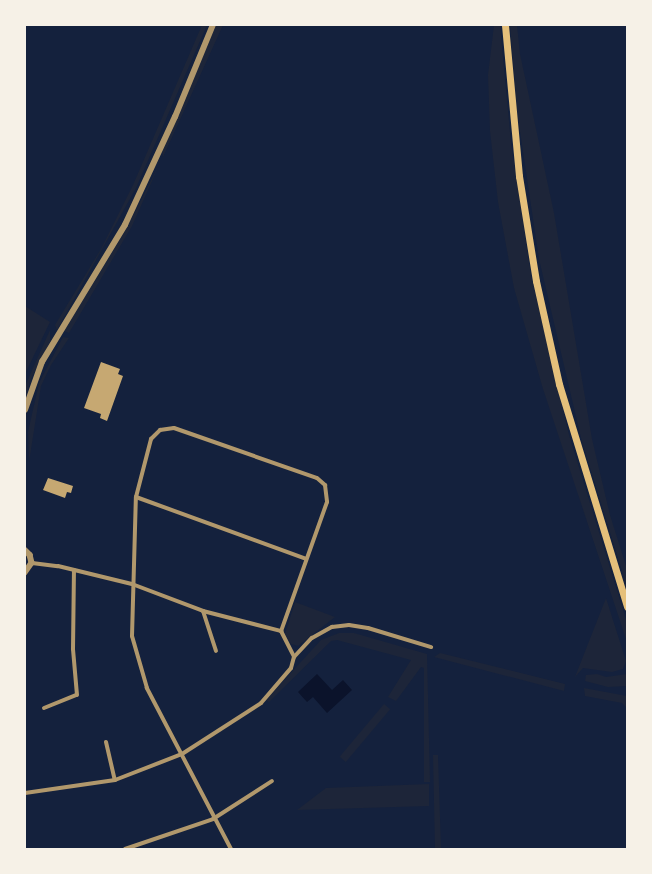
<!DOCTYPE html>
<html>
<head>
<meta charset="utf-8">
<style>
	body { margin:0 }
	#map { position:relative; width:652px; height:874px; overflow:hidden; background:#14213d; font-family:Barlow,sans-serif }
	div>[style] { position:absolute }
	.green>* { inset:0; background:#1d2539; transform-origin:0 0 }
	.water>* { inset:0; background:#0b132b }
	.building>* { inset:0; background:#c6a872 }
	.minor>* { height:4px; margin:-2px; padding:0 2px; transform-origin:2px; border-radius:2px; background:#b1986c }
	.tertiary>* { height:5.5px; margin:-2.75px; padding:0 2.75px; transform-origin:2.75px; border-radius:2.75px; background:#b1986c }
	.primary>* { height:7px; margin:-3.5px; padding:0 3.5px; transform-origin:3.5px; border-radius:3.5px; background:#e5c07b }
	span { translate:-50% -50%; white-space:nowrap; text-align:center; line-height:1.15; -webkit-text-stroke:4px #f6f1e7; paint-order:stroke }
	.frame { position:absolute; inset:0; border:26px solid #f6f1e7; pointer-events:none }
</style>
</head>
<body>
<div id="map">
	<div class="green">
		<div style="clip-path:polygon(202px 25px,207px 25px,136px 188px,57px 330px,55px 325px,101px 249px,133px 185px)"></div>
		<div style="clip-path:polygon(216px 25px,223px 25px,163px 157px,162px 151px)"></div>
		<div style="clip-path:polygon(494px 25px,500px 25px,511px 143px,531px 275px,569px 435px,627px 623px,627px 642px,543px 389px,514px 288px,498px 202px,490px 131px,488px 75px)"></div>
		<div style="clip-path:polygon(510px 25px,517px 25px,520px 54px,554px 213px,592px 439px,610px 515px,627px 569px,627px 587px,582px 442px,539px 259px,517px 111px)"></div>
		<div style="clip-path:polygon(160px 163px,132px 226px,69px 333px,64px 331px,124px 233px)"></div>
		<div style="clip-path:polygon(25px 306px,50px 322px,25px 374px)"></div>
		<div style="clip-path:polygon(50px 330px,50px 342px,31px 379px,25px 399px,25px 386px)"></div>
		<div style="clip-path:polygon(63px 337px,69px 338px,51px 365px,41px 386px,29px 462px,28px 432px,39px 383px)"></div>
		<div style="clip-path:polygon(606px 598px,626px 661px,623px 669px,612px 672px,583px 668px,575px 677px)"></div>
		<div style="clip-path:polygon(295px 602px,335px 617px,298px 646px,291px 644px,285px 634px)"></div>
		<div style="clip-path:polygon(339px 633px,354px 633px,427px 654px,430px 782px,424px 782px,424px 668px,421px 667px,396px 701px,388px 697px,411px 660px,337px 640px,331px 641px,269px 702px,266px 700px,321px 640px)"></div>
		<div style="clip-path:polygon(440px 653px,565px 684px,564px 691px,434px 657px)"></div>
		<div style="clip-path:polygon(597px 674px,606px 677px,627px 674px,627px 686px,608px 687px,585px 681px,586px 675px)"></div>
		<div style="clip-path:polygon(584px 688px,627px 696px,627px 708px,622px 703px,585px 696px)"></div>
		<div style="left:384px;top:704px;width:8px;height:69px;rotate:40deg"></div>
		<div style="clip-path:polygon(433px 755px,438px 755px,441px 849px,435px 849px)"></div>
		<div style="clip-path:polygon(429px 784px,429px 806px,297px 810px,326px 788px)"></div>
	</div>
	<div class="water">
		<div style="clip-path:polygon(317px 674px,332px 690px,343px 680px,352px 690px,327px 713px,313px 697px,307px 702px,298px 692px)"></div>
	</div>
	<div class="building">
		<div style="clip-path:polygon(101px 362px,120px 369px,118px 374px,123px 376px,107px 421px,100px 418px,101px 414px,84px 408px)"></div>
		<div style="clip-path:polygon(48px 478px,73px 486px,71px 493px,67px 492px,65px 498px,43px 490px)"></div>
	</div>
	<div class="minor">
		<div style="left:136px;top:497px;width:181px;rotate:20deg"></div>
		<div style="left:32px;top:563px;width:26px;rotate:7deg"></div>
		<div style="left:58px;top:566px;width:76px;rotate:13.7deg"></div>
		<div style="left:132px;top:584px;width:76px;rotate:20.8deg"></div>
		<div style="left:203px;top:611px;width:81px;rotate:14.4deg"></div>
		<div style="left:281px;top:631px;width:29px;rotate:63deg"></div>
		<div style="left:203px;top:611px;width:42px;rotate:72deg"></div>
		<div style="left:44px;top:708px;width:35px;rotate:-22deg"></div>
		<div style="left:77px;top:695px;width:46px;rotate:-95deg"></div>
		<div style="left:73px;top:649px;width:79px;rotate:-89.3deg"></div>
		<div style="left:106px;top:742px;width:39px;rotate:77deg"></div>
		<div style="left:25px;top:793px;width:91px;rotate:-8.2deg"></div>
		<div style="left:115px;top:780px;width:72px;rotate:-21.2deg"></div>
		<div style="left:182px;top:754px;width:94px;rotate:-32.8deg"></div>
		<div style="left:261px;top:703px;width:46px;rotate:-49.4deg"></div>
		<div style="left:291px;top:668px;width:11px;rotate:-75deg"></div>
		<div style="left:294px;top:657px;width:26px;rotate:-47deg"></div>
		<div style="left:312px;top:638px;width:23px;rotate:-29deg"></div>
		<div style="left:332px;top:627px;width:17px;rotate:-7deg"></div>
		<div style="left:349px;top:625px;width:19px;rotate:9deg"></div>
		<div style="left:368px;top:628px;width:66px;rotate:16.8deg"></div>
		<div style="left:125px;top:849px;width:93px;rotate:-18.8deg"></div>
		<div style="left:213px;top:819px;width:70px;rotate:-32.8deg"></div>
		<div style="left:231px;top:849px;width:182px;rotate:-117.6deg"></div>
		<div style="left:147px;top:688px;width:54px;rotate:-106.1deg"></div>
		<div style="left:132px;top:636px;width:139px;rotate:-88.4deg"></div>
		<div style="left:136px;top:497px;width:60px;rotate:-75.5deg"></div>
		<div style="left:151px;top:439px;width:13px;rotate:-45deg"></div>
		<div style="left:160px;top:430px;width:14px;rotate:-8deg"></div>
		<div style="left:174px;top:428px;width:151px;rotate:19.3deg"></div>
		<div style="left:317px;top:478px;width:11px;rotate:41deg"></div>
		<div style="left:325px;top:485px;width:17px;rotate:83deg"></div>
		<div style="left:327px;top:502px;width:137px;rotate:109.6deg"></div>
	</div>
	<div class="tertiary">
		<div style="left:25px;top:410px;width:51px;rotate:-70.5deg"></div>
		<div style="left:42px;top:362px;width:160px;rotate:-58.8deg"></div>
		<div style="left:125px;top:225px;width:119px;rotate:-65.2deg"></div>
		<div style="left:175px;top:117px;width:100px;rotate:-67.6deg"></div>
		<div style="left:25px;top:550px;width:7px;rotate:45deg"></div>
		<div style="left:30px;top:555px;width:8px;rotate:76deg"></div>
		<div style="left:32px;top:563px;width:12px;rotate:125deg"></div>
	</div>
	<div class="primary">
		<div style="left:505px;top:25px;width:152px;rotate:84.7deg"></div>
		<div style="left:519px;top:176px;width:106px;rotate:80.8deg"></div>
		<div style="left:536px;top:281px;width:106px;rotate:77.4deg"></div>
		<div style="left:559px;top:384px;width:233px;rotate:73deg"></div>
	</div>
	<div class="frame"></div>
</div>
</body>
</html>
